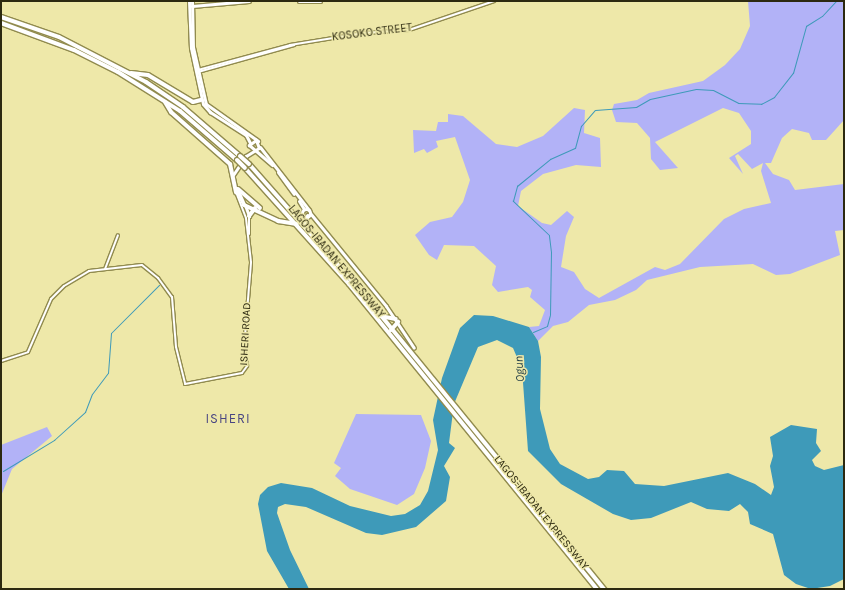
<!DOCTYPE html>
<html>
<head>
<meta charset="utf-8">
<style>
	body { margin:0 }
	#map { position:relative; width:845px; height:590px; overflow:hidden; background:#eee8a9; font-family:Karla,sans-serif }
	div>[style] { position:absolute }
	.green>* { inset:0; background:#b2b2f7 }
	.water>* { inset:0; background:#3e9ab9 }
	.stream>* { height:1px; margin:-0.5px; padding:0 0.5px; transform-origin:0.5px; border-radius:0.5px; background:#3e9ab9 }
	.roads { filter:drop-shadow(1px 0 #918b4f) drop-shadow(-1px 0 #918b4f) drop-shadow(0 1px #918b4f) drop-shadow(0 -1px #918b4f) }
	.minor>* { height:2px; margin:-1px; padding:0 1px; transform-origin:1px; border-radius:1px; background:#fff }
	.major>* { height:3px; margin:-1.5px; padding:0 1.5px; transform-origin:1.5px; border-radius:1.5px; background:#fff }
	.major>.ring { margin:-1.5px; padding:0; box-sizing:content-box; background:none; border:3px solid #fff; border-radius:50% }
	.highway>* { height:4px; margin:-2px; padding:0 2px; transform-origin:2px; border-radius:2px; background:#fff }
	.bridges { filter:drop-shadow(1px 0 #918b4f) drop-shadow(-1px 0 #918b4f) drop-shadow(0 1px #918b4f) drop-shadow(0 -1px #918b4f) }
	.highway-bridge>* { height:4px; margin:-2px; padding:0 2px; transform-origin:2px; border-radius:2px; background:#fff }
	span { translate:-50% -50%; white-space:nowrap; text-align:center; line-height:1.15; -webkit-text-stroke:3px #eee8a9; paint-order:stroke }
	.street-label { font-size:11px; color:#2c2910 }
	.water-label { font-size:12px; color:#1f3b45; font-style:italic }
	.quarter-label { font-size:13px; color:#484582; letter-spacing:1px }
	.frame { position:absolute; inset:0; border:2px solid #2c2910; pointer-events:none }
</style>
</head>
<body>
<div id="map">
	<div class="green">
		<div style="clip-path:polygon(748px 1px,844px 1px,844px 120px,826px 140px,812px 140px,809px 133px,792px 129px,782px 138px,771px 163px,765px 163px,773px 174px,789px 180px,795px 190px,844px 184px,844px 230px,835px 231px,840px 255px,790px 274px,776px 275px,753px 264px,700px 267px,647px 280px,636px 290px,615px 300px,589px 305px,568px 322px,553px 326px,538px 341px,529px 327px,539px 326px,545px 310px,530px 297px,532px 290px,528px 287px,498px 292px,492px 285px,496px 266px,474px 246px,444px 245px,437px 260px,429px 255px,415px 235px,430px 222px,452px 217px,463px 202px,470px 180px,455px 137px,436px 141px,438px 147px,427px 153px,424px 149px,414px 153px,413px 130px,436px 131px,438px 122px,448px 122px,448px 114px,463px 116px,496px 144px,517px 147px,543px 136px,574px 108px,585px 110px,584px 133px,600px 138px,601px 167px,576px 165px,543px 174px,521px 191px,518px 206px,542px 223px,551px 225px,567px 211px,574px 217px,566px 236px,561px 267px,574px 272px,585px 289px,599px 298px,655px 267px,665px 270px,680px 264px,724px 219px,744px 209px,771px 203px,761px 171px,763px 163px,752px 169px,738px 154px,735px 156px,743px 174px,729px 158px,751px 144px,751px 131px,739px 113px,723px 108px,655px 142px,678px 168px,660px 170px,651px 159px,650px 138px,637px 123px,616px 122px,612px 110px,614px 104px,637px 100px,649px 93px,703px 81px,725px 65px,740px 49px,750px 26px)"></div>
		<div style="clip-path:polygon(356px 414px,421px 415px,431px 441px,425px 468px,414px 494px,397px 505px,350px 489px,335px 476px,341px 468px,334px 463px)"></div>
		<div style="clip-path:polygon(47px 427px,52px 436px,12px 469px,1px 496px,1px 445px)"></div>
	</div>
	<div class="water">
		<div style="clip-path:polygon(474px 315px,493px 316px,529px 327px,538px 341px,541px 357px,540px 409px,550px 449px,560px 464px,588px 479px,599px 477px,607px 470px,624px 471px,635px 484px,664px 486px,728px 473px,755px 484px,771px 495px,774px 487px,770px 466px,773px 456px,770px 437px,791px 425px,817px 429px,816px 443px,821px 451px,812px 460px,815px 466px,824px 470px,844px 465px,844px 579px,830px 586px,811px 589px,796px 584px,784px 575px,773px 534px,750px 524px,748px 512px,740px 504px,729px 511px,707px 509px,691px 502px,651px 518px,631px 520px,613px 514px,561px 484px,528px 451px,522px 369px,513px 348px,497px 340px,478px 347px,454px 404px,449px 443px,455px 448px,444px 466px,450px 477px,446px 501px,416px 527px,382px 535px,366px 533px,306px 507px,285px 504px,278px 507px,277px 513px,290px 550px,309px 589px,289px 589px,267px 551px,258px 504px,260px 495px,268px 487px,281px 483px,312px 488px,350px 506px,391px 516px,405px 514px,420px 505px,428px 491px,438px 450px,433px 420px,442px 378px,460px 328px)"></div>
	</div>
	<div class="stream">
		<div style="left:533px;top:332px;width:15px;rotate:-23deg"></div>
		<div style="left:547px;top:326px;width:11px;rotate:-75deg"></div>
		<div style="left:550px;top:315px;width:63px;rotate:-89.1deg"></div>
		<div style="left:551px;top:252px;width:17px;rotate:-97deg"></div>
		<div style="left:549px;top:235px;width:50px;rotate:-136.6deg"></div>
		<div style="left:513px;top:201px;width:16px;rotate:-75deg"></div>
		<div style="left:517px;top:186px;width:43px;rotate:-39.3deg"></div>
		<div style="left:550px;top:159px;width:27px;rotate:-24deg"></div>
		<div style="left:575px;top:148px;width:23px;rotate:-75deg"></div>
		<div style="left:581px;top:126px;width:21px;rotate:-49deg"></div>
		<div style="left:595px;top:110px;width:41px;rotate:-4.2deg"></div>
		<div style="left:636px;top:107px;width:16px;rotate:-30deg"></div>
		<div style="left:650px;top:99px;width:47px;rotate:-12.3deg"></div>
		<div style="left:696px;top:89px;width:17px;rotate:3deg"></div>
		<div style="left:713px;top:90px;width:28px;rotate:27deg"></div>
		<div style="left:738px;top:103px;width:23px;rotate:2deg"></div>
		<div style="left:761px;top:104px;width:15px;rotate:-28deg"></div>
		<div style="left:774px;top:97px;width:31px;rotate:-52deg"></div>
		<div style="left:793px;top:73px;width:49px;rotate:-74.5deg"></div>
		<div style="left:806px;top:26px;width:19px;rotate:-32deg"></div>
		<div style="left:822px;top:16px;width:21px;rotate:-47deg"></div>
		<div style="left:3px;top:471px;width:60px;rotate:-31.3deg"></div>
		<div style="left:54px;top:440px;width:42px;rotate:-42.1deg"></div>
		<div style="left:85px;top:412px;width:19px;rotate:-69deg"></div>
		<div style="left:92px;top:394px;width:26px;rotate:-53deg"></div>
		<div style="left:108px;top:373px;width:40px;rotate:-85.7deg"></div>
		<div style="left:111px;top:333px;width:68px;rotate:-45deg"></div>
	</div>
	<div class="roads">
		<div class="minor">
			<div style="left:198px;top:70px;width:95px;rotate:-15.2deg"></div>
			<div style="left:290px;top:45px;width:75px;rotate:-9.2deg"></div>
			<div style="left:364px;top:33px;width:45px;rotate:-3.8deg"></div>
			<div style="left:409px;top:30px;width:90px;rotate:-18.8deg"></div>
			<div style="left:198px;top:72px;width:100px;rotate:-15.7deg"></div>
			<div style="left:249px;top:217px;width:17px;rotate:90deg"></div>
			<div style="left:105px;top:269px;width:36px;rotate:-69deg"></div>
			<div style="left:1px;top:361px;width:28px;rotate:-18deg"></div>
			<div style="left:28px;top:352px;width:58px;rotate:-66.5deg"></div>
			<div style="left:51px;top:299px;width:18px;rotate:-45deg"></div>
			<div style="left:64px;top:286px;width:29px;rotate:-31deg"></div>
			<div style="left:89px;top:271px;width:53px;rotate:-6.5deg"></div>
			<div style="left:142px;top:265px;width:21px;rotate:39deg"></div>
			<div style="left:158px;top:278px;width:24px;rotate:54deg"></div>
			<div style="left:172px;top:297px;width:50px;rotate:85.4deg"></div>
			<div style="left:176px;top:347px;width:38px;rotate:76deg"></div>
			<div style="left:185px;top:384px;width:58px;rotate:-10.9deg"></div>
			<div style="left:242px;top:373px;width:9px;rotate:-54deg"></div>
			<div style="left:247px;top:366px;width:18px;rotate:-99deg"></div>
			<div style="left:244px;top:348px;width:86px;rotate:-85.3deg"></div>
			<div style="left:251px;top:262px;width:44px;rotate:-96.5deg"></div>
			<div style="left:246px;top:218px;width:28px;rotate:-111deg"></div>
		</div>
		<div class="major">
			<div style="left:189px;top:1px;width:47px;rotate:87.6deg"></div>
			<div style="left:191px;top:48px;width:57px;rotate:77.9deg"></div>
			<div style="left:203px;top:104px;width:11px;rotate:49deg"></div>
			<div style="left:210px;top:112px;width:43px;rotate:32.6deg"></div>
			<div style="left:246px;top:135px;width:9px;rotate:63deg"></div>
			<div style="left:192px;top:1px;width:46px;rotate:88.8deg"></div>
			<div style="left:193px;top:47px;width:58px;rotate:77.2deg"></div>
			<div style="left:206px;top:104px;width:64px;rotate:35.4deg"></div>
			<div style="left:299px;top:1px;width:21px"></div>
			<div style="left:192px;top:6px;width:57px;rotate:-5deg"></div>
			<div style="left:260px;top:147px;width:80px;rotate:52.1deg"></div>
			<div style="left:255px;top:150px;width:23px;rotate:41deg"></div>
			<div style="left:278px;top:172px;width:27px;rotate:54deg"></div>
			<div style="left:233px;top:175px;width:23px;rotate:-56deg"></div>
			<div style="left:246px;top:156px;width:15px;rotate:-32deg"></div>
			<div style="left:259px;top:148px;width:9px;rotate:-111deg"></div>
			<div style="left:256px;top:140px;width:9px;rotate:144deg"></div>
			<div style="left:249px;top:145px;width:8px;rotate:40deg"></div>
			<div style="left:299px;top:201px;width:9px;rotate:58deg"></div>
			<div style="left:245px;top:205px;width:12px;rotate:70deg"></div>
			<div class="ring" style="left:302px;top:209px;width:5px;height:5px"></div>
			<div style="left:310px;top:213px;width:120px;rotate:50.7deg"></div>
			<div style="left:386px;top:306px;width:50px;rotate:56.3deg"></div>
		</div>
		<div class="highway">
			<div style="left:1px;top:17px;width:61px;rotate:19deg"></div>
			<div style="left:59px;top:37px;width:98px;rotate:27.3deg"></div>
			<div style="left:146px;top:82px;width:45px;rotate:34deg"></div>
			<div style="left:183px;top:107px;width:75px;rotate:40.7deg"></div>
			<div style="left:1px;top:23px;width:78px;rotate:20.3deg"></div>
			<div style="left:74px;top:50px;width:49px;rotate:26.6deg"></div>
			<div style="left:118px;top:72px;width:73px;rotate:32.2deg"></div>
			<div style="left:180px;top:111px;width:75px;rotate:40.7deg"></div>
			<div style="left:131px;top:73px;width:17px;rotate:7deg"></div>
			<div style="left:148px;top:75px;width:52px;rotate:31deg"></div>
			<div style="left:193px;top:102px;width:8px;rotate:-14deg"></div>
			<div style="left:165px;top:102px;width:12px;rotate:59deg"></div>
			<div style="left:171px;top:112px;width:79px;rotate:41.4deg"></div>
			<div style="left:230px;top:164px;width:29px;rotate:78deg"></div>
			<div style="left:249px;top:164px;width:169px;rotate:48.6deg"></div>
			<div style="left:361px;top:291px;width:385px;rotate:50.8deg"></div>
			<div style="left:245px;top:168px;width:156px;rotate:48.1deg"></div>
			<div style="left:349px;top:284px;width:393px;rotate:50.9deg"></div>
			<div style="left:237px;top:189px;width:17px;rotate:66deg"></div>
			<div style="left:244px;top:205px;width:38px;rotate:25deg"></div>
			<div style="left:278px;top:221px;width:19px;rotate:9deg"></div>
			<div style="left:238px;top:189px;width:29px;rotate:41deg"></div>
			<div style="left:249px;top:216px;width:10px;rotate:-53deg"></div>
			<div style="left:304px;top:223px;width:8px;rotate:-60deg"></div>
			<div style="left:380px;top:316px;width:16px;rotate:11deg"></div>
			<div style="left:391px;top:330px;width:11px;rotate:-49deg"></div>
		</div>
	</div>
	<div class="bridges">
		<div class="highway-bridge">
			<div style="left:240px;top:156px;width:12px;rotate:42deg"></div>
			<div style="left:237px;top:160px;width:11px;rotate:45deg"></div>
		</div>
	</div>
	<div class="street-label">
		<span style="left:372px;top:33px;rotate:-7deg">KOSOKO STREET</span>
		<span style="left:336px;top:262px;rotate:50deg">LAGOS-IBADAN EXPRESSWAY</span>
		<span style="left:246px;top:334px;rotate:-87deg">ISHERI ROAD</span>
		<span style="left:541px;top:513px;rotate:51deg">LAGOS-IBADAN EXPRESSWAY</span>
	</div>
	<div class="water-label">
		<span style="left:520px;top:369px;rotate:-94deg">Ogun</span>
	</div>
	<div class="quarter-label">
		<span style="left:228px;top:419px">ISHERI</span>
	</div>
	<div class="frame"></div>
</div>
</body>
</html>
